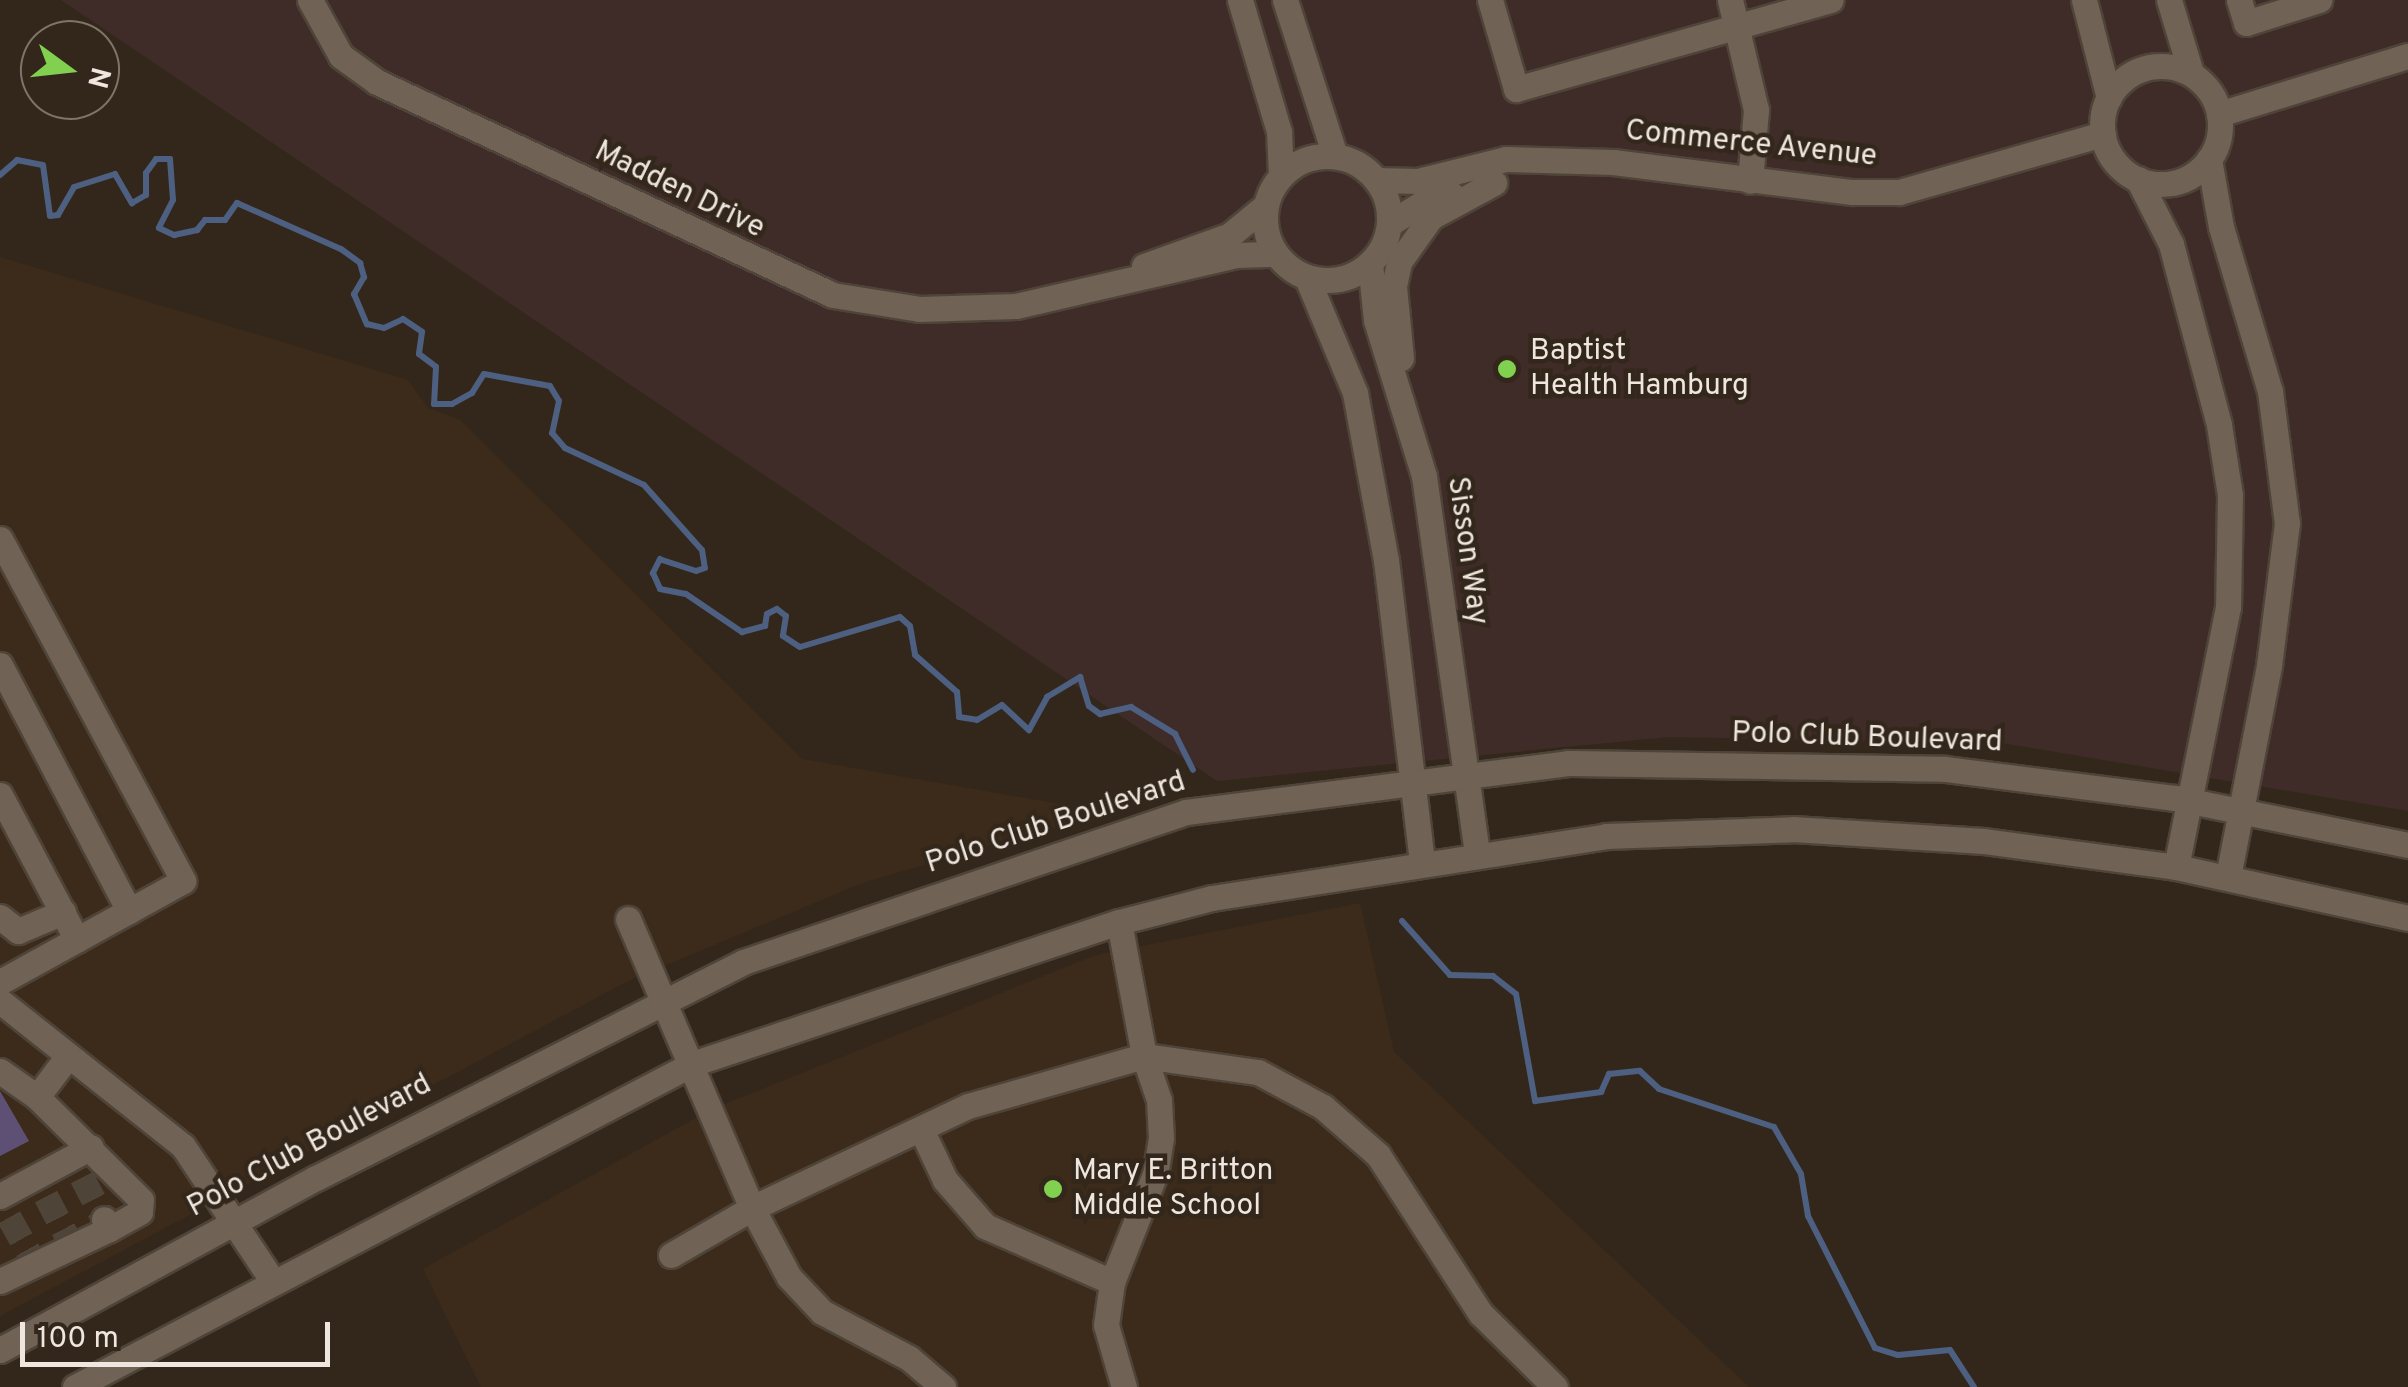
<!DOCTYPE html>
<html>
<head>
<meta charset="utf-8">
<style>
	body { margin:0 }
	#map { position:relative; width:2408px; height:1387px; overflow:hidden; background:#33271b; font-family:Overpass,sans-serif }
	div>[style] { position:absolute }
	.built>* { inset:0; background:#3c2b1a }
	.medical>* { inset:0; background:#3f2c28 }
	.stream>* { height:6px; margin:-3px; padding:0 3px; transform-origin:3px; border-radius:3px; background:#4d6082 }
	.building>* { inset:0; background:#5d5074 }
	.minor-tunnel>* { height:25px; margin-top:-12.5px; transform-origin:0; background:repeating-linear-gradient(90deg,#4f4438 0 25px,transparent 0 37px) }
	.roads { filter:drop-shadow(2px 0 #4e4439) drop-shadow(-2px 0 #4e4439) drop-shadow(0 2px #4e4439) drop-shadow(0 -2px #4e4439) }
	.minor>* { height:25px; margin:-12.5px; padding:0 12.5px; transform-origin:12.5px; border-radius:12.5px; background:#706254 }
	.minor>.ring { margin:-12.5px; padding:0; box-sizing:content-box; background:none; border:25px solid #706254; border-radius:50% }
	.dots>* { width:28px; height:28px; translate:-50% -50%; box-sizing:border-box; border:5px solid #33271b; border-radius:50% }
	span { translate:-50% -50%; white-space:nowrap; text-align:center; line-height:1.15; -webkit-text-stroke:9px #33271b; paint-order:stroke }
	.street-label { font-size:30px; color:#efe7df }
	.poi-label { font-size:30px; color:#efe7df }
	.left { translate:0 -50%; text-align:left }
	.north { position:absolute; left:20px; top:20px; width:100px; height:100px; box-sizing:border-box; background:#33271b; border:2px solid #7e7469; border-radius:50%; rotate:105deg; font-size:28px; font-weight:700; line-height:40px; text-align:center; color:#efe7df }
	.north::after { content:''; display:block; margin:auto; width:35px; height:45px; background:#82d04f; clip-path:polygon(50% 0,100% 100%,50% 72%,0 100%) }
	.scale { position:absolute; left:20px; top:1322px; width:310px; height:45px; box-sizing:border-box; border:5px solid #efe7df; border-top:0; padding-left:12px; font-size:30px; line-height:35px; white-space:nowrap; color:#efe7df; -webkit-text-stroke:8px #33271b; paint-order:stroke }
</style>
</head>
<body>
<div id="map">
	<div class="built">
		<div style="clip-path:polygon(0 257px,408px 380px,428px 408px,460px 420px,802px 759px,1106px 812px,862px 883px,628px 981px,0 1316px)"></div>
		<div style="clip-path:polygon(1360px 903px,1394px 1052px,1749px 1387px,481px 1387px,423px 1269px,710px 1110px,1096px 955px)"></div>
	</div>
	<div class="medical">
		<div style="clip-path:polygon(61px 0,2408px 0,2408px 811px,2002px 743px,1669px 737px,1217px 781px)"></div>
	</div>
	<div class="stream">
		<div style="left:0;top:175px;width:23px;rotate:-41deg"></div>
		<div style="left:17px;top:160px;width:26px;rotate:11deg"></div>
		<div style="left:43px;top:165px;width:51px;rotate:82.2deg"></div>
		<div style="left:50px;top:216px;width:8px;rotate:-7deg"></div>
		<div style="left:58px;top:215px;width:32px;rotate:-60deg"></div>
		<div style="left:74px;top:187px;width:43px;rotate:-17.6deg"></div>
		<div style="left:115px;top:174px;width:34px;rotate:60deg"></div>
		<div style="left:132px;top:203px;width:16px;rotate:-30deg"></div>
		<div style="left:146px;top:195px;width:22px;rotate:-90deg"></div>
		<div style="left:146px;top:173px;width:17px;rotate:-54deg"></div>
		<div style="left:156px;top:159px;width:14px"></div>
		<div style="left:170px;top:159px;width:41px;rotate:85.8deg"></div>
		<div style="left:173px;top:200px;width:31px;rotate:117deg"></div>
		<div style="left:159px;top:228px;width:17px;rotate:25deg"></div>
		<div style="left:174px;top:235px;width:24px;rotate:-12deg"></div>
		<div style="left:197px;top:230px;width:13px;rotate:-51deg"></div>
		<div style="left:205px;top:220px;width:20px"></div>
		<div style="left:225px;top:220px;width:21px;rotate:-55deg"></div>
		<div style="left:237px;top:203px;width:114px;rotate:23.9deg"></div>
		<div style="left:341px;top:249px;width:24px;rotate:36deg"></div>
		<div style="left:360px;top:263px;width:15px;rotate:74deg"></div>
		<div style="left:364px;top:277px;width:20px;rotate:120deg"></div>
		<div style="left:354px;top:294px;width:33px;rotate:67deg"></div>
		<div style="left:367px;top:324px;width:17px;rotate:13deg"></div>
		<div style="left:384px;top:328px;width:21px;rotate:-25deg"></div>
		<div style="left:403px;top:319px;width:23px;rotate:34deg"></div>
		<div style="left:422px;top:332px;width:22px;rotate:98deg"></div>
		<div style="left:419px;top:354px;width:21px;rotate:37deg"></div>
		<div style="left:436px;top:367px;width:37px;rotate:93deg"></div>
		<div style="left:434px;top:404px;width:18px"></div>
		<div style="left:452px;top:404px;width:23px;rotate:-29deg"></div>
		<div style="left:472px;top:393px;width:22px;rotate:-58deg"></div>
		<div style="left:484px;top:374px;width:67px;rotate:10.3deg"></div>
		<div style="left:550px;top:386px;width:17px;rotate:59deg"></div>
		<div style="left:559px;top:401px;width:33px;rotate:102deg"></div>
		<div style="left:552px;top:433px;width:20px;rotate:49deg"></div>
		<div style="left:565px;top:448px;width:87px;rotate:25.1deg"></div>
		<div style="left:644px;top:485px;width:87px;rotate:48.3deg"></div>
		<div style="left:702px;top:550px;width:18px;rotate:81deg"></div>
		<div style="left:705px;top:568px;width:9px;rotate:162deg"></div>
		<div style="left:696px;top:571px;width:38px;rotate:-162deg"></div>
		<div style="left:660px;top:559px;width:16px;rotate:117deg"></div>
		<div style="left:653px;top:573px;width:17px;rotate:66deg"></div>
		<div style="left:660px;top:589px;width:26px;rotate:11deg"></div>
		<div style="left:686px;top:594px;width:68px;rotate:34.2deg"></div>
		<div style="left:742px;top:632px;width:24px;rotate:-15deg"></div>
		<div style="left:765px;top:626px;width:12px;rotate:-81deg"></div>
		<div style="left:767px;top:614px;width:11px;rotate:-27deg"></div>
		<div style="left:777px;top:609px;width:11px;rotate:38deg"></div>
		<div style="left:786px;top:616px;width:20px;rotate:99deg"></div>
		<div style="left:783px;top:636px;width:20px;rotate:33deg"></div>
		<div style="left:800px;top:647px;width:104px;rotate:-16.7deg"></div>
		<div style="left:900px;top:617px;width:13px;rotate:42deg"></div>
		<div style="left:910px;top:626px;width:29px;rotate:80deg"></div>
		<div style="left:915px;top:655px;width:56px;rotate:41.4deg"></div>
		<div style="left:957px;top:692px;width:25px;rotate:85deg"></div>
		<div style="left:959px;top:717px;width:18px;rotate:9deg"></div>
		<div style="left:977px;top:720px;width:29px;rotate:-31deg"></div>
		<div style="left:1002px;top:705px;width:37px;rotate:43deg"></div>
		<div style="left:1029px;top:730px;width:38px;rotate:-61deg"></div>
		<div style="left:1047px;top:697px;width:39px;rotate:-31deg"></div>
		<div style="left:1080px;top:677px;width:30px;rotate:73deg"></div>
		<div style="left:1089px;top:706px;width:14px;rotate:36deg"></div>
		<div style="left:1100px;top:714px;width:32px;rotate:-13deg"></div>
		<div style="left:1131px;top:707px;width:52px;rotate:31.5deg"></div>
		<div style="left:1175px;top:734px;width:40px;rotate:63.4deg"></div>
		<div style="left:1402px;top:921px;width:72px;rotate:48.4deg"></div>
		<div style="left:1450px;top:975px;width:43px;rotate:1.3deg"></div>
		<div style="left:1493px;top:976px;width:29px;rotate:38deg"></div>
		<div style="left:1516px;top:994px;width:109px;rotate:79.9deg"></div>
		<div style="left:1535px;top:1101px;width:67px;rotate:-7.8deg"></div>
		<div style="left:1601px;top:1092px;width:20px;rotate:-66deg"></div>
		<div style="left:1609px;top:1074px;width:31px;rotate:-6deg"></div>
		<div style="left:1640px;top:1071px;width:26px;rotate:43deg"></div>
		<div style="left:1659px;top:1089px;width:121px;rotate:18.3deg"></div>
		<div style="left:1774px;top:1127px;width:54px;rotate:60.1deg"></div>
		<div style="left:1801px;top:1174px;width:43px;rotate:80.5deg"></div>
		<div style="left:1808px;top:1216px;width:148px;rotate:63.1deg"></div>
		<div style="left:1875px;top:1348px;width:24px;rotate:17deg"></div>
		<div style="left:1898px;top:1355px;width:52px;rotate:-5.5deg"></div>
		<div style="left:1950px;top:1350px;width:44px;rotate:57deg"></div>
	</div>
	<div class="building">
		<div style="clip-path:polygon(0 1091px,29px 1141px,0 1156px)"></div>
	</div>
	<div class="minor-tunnel">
		<div style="left:82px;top:1177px;width:47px;rotate:62.4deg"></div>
		<div style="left:46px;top:1196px;width:47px;rotate:62.4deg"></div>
		<div style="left:9px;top:1217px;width:45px;rotate:60.6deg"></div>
	</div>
	<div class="roads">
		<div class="minor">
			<div style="left:310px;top:0;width:64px;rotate:61deg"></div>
			<div style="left:341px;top:56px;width:44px;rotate:35.8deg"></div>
			<div style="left:377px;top:82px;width:503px;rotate:25.04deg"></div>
			<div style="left:833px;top:295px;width:87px;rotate:9.2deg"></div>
			<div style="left:919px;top:309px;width:97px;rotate:-1.8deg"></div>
			<div style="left:1016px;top:306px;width:227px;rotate:-13deg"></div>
			<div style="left:1237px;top:255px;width:38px;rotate:-2deg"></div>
			<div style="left:1240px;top:0;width:138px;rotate:73.5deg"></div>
			<div style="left:1279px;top:132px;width:43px;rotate:87.3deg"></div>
			<div style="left:1285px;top:0;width:164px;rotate:72.2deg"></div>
			<div style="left:1490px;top:0;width:93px;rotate:73.7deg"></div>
			<div style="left:1516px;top:89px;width:327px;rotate:-15.8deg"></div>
			<div style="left:1730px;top:0;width:113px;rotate:76.7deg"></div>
			<div style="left:1756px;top:110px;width:71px;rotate:94.8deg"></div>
			<div style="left:2084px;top:0;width:101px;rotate:75.7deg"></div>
			<div style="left:2169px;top:0;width:76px;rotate:73.2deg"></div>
			<div style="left:2239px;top:0;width:24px;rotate:73deg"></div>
			<div style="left:2246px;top:23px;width:77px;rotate:-17.5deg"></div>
			<div class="ring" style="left:2102px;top:66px;width:93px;height:93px"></div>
			<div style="left:2219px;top:114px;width:198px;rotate:-17.1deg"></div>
			<div class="ring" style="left:1265px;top:156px;width:99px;height:99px"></div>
			<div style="left:2209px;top:159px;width:69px;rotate:80deg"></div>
			<div style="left:2221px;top:227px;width:171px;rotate:73.4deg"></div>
			<div style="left:2270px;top:391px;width:133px;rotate:82.7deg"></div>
			<div style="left:2287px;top:523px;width:144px;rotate:97.2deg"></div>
			<div style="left:2269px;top:666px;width:214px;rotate:101deg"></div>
			<div style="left:2138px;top:179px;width:73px;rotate:63.1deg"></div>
			<div style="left:2171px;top:244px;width:187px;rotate:75.1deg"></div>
			<div style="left:2219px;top:425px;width:71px;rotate:81.1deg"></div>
			<div style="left:2230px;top:495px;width:112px;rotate:91deg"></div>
			<div style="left:2228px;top:607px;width:265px;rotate:101.3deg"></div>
			<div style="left:1376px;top:180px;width:42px;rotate:1.4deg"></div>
			<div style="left:1418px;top:181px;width:91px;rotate:-14deg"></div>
			<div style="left:1506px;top:159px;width:107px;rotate:1.6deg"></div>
			<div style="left:1613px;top:162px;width:241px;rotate:7.2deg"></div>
			<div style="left:1852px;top:192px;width:47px"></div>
			<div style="left:1899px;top:192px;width:212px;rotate:-15.9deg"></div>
			<div style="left:1389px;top:224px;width:41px;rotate:-32.2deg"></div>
			<div style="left:1424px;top:202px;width:28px;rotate:-17deg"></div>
			<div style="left:1370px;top:263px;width:57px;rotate:84deg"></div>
			<div style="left:1376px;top:320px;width:163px;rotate:72.9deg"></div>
			<div style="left:1424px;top:476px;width:382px;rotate:82deg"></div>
			<div style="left:1144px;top:266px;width:91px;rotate:-19.8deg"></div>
			<div style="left:1230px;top:235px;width:45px;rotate:-39.6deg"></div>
			<div style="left:1307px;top:278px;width:125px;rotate:67.3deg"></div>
			<div style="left:1355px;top:393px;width:170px;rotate:79.5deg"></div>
			<div style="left:1386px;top:560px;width:303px;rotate:83.2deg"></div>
			<div style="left:1401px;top:358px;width:72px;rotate:-95.6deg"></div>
			<div style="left:1394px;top:286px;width:25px;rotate:-78deg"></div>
			<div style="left:1399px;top:262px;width:55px;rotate:-54.6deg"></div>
			<div style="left:1431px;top:217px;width:72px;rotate:-28.4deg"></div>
			<div style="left:0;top:539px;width:388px;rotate:61.8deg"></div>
			<div style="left:183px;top:881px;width:209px;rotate:151.1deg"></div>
			<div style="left:0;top:665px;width:278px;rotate:62.3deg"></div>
			<div style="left:0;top:795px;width:164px;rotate:62deg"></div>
			<div style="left:0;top:917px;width:23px;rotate:38deg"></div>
			<div style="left:18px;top:931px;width:49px;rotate:-22.9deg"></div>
			<div style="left:628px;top:919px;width:314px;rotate:66.8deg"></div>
			<div style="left:752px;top:1208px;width:78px;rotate:61.8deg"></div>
			<div style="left:789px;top:1277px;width:48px;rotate:46.7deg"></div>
			<div style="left:822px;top:1312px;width:98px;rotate:27.9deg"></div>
			<div style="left:909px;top:1358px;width:45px;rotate:40.5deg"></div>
			<div style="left:1119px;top:922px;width:136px;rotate:79.4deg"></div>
			<div style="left:1144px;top:1056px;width:46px;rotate:71.2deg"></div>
			<div style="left:1159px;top:1100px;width:38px;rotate:87deg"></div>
			<div style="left:1161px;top:1138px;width:36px;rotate:99deg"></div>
			<div style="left:1155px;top:1174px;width:116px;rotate:111.7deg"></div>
			<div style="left:1112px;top:1282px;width:43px;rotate:97.9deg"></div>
			<div style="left:1106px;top:1325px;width:65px;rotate:73.8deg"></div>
			<div style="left:0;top:1001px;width:233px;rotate:38.4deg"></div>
			<div style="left:183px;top:1146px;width:161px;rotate:56.4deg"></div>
			<div style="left:0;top:1071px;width:45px;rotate:35.1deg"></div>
			<div style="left:37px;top:1097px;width:146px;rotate:44.7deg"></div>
			<div style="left:141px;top:1200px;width:12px;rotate:95deg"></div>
			<div style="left:140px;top:1212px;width:35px;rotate:151deg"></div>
			<div style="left:37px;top:1097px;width:51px;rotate:-52.9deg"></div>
			<div style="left:921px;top:1129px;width:56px;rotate:64.8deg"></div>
			<div style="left:945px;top:1180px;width:61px;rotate:49deg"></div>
			<div style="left:985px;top:1226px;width:139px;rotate:23.8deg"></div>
			<div style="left:0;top:1196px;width:103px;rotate:-28.3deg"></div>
			<div style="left:671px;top:1255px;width:94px;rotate:-30.1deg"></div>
			<div style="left:752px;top:1208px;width:239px;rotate:-25.3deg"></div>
			<div style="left:968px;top:1106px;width:183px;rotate:-15.9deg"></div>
			<div style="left:1144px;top:1056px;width:115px;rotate:8deg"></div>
			<div style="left:1258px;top:1072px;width:74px;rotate:28.3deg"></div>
			<div style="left:1323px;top:1107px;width:73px;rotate:41.1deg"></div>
			<div style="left:1378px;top:1155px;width:189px;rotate:57.1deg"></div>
			<div style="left:1481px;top:1314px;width:104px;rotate:44.6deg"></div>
			<div style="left:0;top:1281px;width:121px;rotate:-25.5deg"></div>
			<div style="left:109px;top:1229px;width:11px;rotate:-117deg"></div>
			<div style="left:0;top:1350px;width:360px;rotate:-28.6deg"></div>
			<div style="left:316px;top:1178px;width:479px;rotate:-26.8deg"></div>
			<div style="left:743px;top:962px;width:468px;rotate:-18.7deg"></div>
			<div style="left:1186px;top:812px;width:385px;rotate:-7.3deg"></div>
			<div style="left:1568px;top:763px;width:377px;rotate:0.9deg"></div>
			<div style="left:1945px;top:769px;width:232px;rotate:7.2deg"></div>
			<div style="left:2175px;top:798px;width:238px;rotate:11.4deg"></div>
			<div style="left:75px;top:1387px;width:696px;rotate:-27.63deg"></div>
			<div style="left:692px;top:1064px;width:450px;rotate:-18.4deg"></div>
			<div style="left:1119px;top:922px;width:96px;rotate:-14.5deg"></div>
			<div style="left:1212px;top:898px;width:399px;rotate:-8.9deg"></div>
			<div style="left:1606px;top:836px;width:187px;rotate:-2.1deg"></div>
			<div style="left:1793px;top:829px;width:191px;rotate:3.6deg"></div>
			<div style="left:1984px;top:841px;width:194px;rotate:7.7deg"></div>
			<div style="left:2176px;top:867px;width:238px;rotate:12.4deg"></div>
		</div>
	</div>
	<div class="dots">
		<div style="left:1507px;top:369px;background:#82d04f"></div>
		<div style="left:1053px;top:1189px;background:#82d04f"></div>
	</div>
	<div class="street-label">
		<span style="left:1751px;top:145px;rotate:6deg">Commerce Avenue</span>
		<span style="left:679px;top:191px;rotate:26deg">Madden Drive</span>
		<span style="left:1466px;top:551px;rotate:82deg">Sisson Way</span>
		<span style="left:1867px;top:739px;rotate:2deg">Polo Club Boulevard</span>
		<span style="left:1056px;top:824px;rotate:-18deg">Polo Club Boulevard</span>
		<span style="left:310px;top:1147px;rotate:-28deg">Polo Club Boulevard</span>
	</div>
	<div class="poi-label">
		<span class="left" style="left:1530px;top:369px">Baptist<br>Health Hamburg</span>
		<span class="left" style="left:1073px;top:1189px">Mary E. Britton<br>Middle School</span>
	</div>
	<div class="north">N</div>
	<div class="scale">100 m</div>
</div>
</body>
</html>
